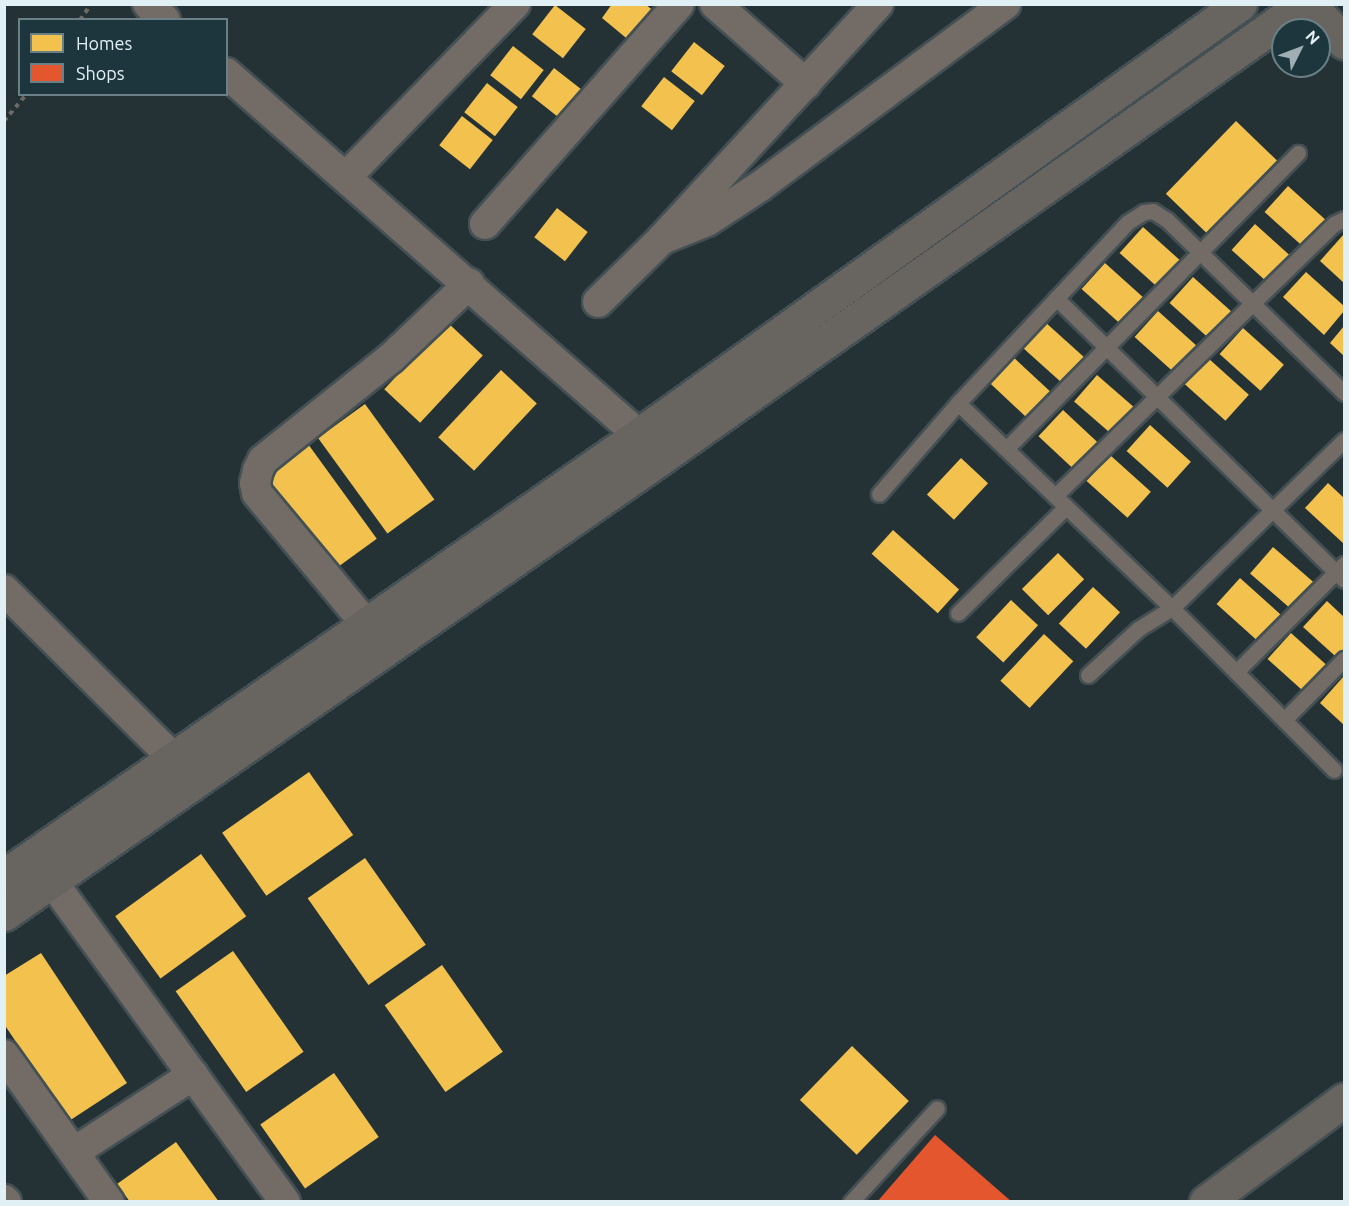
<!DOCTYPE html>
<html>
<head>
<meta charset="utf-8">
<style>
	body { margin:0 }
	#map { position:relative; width:1349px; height:1206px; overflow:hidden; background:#243236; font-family:Ubuntu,sans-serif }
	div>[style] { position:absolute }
	.homes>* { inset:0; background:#f2c14e; transform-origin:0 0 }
	.shops>* { inset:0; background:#e4572e }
	.path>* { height:4px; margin-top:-2px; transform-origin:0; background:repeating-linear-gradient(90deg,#6b6966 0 4.5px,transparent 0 9px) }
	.roads { filter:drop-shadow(2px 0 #445053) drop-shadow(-2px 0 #445053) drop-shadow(0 2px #445053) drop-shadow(0 -2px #445053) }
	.lane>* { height:15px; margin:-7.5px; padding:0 7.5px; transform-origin:7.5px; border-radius:7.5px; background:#726b66 }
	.street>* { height:30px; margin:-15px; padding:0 15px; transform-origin:15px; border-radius:15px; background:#726b66 }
	.secondary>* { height:33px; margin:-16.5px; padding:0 16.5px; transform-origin:16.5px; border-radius:16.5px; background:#686560 }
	span { translate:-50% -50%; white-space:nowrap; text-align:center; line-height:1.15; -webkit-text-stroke:6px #1d363d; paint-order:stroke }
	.frame { position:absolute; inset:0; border:6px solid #e1f0f4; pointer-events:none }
	.legend { position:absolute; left:18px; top:18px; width:210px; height:78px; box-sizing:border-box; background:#1d363d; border:2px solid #6b8086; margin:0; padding:8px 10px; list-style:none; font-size:18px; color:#e1f0f4 }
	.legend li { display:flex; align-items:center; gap:12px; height:30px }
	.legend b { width:30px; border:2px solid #6b8086 }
	.north { position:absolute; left:1271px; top:18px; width:60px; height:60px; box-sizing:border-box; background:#1d363d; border:2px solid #6b8086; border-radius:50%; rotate:48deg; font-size:16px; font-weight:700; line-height:24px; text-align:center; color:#e1f0f4 }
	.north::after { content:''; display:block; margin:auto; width:21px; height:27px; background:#9faeb2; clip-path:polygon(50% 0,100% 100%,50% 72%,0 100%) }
</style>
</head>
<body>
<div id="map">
	<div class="homes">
		<div style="clip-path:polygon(612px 4px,645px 4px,655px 12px,631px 42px,602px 18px)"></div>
		<div style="left:555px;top:5px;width:39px;height:37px;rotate:38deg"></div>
		<div style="left:694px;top:42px;width:39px;height:37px;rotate:38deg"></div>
		<div style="left:513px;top:46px;width:39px;height:37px;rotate:38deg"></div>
		<div style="left:554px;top:68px;width:39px;height:36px;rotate:38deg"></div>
		<div style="left:664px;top:77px;width:39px;height:37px;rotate:38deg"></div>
		<div style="left:487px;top:83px;width:39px;height:37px;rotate:38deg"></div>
		<div style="left:462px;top:116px;width:39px;height:37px;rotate:38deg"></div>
		<div style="left:1236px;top:121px;width:57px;height:101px;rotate:44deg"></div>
		<div style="left:1288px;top:186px;width:55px;height:35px;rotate:42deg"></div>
		<div style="left:557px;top:208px;width:39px;height:37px;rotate:38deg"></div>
		<div style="left:1255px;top:224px;width:55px;height:35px;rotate:42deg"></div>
		<div style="left:1143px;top:227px;width:55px;height:35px;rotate:42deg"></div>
		<div style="clip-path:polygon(1344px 234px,1344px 283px,1320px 261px)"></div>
		<div style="left:1105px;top:263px;width:55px;height:35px;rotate:42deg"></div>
		<div style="clip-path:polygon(1306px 272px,1344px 306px,1344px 311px,1324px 335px,1283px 297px)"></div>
		<div style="left:1193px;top:277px;width:55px;height:35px;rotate:42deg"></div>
		<div style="left:1158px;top:311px;width:55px;height:35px;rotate:42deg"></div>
		<div style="left:447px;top:322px;width:49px;height:92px;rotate:43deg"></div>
		<div style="left:1045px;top:322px;width:55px;height:34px;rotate:42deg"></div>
		<div style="clip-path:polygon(1344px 326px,1344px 356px,1330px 343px)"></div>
		<div style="left:1243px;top:328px;width:55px;height:35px;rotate:42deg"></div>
		<div style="left:1011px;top:355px;width:54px;height:35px;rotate:43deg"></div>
		<div style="left:1208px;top:358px;width:55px;height:35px;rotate:42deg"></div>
		<div style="left:501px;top:370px;width:49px;height:92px;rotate:43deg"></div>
		<div style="left:1097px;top:375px;width:56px;height:35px;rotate:41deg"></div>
		<div style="left:365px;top:404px;width:118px;height:58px;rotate:54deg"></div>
		<div style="left:1063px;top:410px;width:56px;height:36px;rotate:43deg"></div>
		<div style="left:1150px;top:425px;width:55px;height:35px;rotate:42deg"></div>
		<div style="left:308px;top:444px;width:117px;height:57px;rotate:54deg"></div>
		<div style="left:1110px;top:455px;width:55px;height:35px;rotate:42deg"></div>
		<div style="left:961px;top:458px;width:37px;height:50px;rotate:43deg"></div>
		<div style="clip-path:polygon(1328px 483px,1344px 498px,1344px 544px,1305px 508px)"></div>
		<div style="left:893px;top:530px;width:89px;height:32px;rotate:42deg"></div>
		<div style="left:1273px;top:547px;width:55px;height:35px;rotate:41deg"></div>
		<div style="left:1058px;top:553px;width:37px;height:51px;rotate:45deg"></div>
		<div style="left:1240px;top:578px;width:55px;height:35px;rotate:42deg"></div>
		<div style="left:1093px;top:587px;width:37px;height:50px;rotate:43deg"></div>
		<div style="left:1011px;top:600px;width:37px;height:51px;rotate:43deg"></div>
		<div style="clip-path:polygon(1327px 601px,1344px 617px,1344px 664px,1303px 627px)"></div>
		<div style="left:1291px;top:633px;width:55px;height:35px;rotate:42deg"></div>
		<div style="left:1044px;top:634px;width:40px;height:64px;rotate:43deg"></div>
		<div style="clip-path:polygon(1344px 676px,1344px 725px,1320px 703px)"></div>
		<div style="left:309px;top:772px;width:77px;height:106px;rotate:55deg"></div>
		<div style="left:201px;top:854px;width:77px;height:106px;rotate:54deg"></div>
		<div style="left:365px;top:858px;width:106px;height:70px;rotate:55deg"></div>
		<div style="left:233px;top:951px;width:123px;height:70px;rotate:55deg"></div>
		<div style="clip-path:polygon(41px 953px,127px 1083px,69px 1121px,4px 1024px,4px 976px)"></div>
		<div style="left:442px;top:965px;width:106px;height:70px;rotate:55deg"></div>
		<div style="left:852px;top:1046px;width:79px;height:75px;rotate:44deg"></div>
		<div style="left:334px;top:1073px;width:78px;height:90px;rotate:55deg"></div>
		<div style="clip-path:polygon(176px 1142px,219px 1202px,130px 1202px,117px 1184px)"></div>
	</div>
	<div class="shops">
		<div style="clip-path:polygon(935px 1135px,1012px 1202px,877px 1202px)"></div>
	</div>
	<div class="path">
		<div style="left:80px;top:20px;width:19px;rotate:-55deg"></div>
		<div style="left:4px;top:121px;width:35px;rotate:-50deg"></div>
	</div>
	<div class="roads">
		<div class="lane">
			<div style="left:1056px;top:298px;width:403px;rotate:44.4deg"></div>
			<div style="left:958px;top:403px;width:296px;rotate:43.8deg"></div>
			<div style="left:1172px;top:608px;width:229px;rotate:45deg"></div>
			<div style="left:1006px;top:449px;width:416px;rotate:-45.4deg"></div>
			<div style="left:879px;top:494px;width:121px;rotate:-49deg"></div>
			<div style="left:958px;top:403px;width:248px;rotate:-46.8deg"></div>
			<div style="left:1128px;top:222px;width:19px;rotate:-32deg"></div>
			<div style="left:1144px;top:212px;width:9px;rotate:-6deg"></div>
			<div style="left:1153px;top:211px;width:17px;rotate:33deg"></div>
			<div style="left:1167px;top:220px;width:248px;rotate:44.3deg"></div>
			<div style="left:1055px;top:496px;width:390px;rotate:-44.3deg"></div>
			<div style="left:1334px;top:224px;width:11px;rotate:-27deg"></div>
			<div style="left:958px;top:613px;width:151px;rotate:-44.5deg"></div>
			<div style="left:1236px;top:672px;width:153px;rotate:-45deg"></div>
			<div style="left:1088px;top:675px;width:68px;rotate:-42.6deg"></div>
			<div style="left:1138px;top:629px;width:40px;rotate:-32deg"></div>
			<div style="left:1172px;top:608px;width:240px;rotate:-44.3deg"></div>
			<div style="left:1284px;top:720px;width:86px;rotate:-45.5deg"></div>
			<div style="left:851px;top:1202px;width:127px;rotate:-47.5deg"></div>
		</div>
		<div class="street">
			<div style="left:148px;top:4px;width:23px;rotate:43deg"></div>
			<div style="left:715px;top:4px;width:121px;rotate:41.3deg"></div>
			<div style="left:226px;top:73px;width:573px;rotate:41.25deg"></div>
			<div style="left:346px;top:177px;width:242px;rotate:-45.7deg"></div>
			<div style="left:485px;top:224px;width:293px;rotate:-48.6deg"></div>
			<div style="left:662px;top:239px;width:48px;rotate:-21.8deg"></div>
			<div style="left:707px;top:221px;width:62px;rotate:-33.2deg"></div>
			<div style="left:759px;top:187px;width:307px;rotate:-36.6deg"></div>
			<div style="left:598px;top:302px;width:90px;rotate:-44.5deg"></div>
			<div style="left:662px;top:239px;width:319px;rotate:-47.4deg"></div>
			<div style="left:4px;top:590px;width:264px;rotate:44.8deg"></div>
			<div style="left:366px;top:624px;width:170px;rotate:-129.8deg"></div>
			<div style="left:257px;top:493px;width:10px;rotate:-101deg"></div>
			<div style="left:255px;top:483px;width:13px;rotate:-77deg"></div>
			<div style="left:258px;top:470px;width:11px;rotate:-63deg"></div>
			<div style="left:263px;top:460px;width:164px;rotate:-38.6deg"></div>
			<div style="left:391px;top:358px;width:108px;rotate:-43.5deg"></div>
			<div style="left:38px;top:862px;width:420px;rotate:54deg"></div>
			<div style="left:4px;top:1055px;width:181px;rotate:54.5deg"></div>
			<div style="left:74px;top:1152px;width:142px;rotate:-32.9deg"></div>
			<div style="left:4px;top:1200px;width:3px;rotate:45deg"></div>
		</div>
		<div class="secondary">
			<div style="left:1309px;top:4px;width:52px;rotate:47.4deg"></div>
			<div style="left:4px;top:876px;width:775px;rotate:-34.8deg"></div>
			<div style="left:640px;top:434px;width:738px;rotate:-35.63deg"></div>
			<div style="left:4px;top:914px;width:793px;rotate:-34.77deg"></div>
			<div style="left:655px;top:462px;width:794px;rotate:-35.21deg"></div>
			<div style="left:1206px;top:1202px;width:172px;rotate:-36.5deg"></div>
		</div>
	</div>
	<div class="frame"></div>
	<ul class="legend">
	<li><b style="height:16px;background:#f2c14e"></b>Homes</li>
	<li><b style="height:16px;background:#e4572e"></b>Shops</li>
	</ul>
	<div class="north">N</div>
</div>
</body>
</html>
